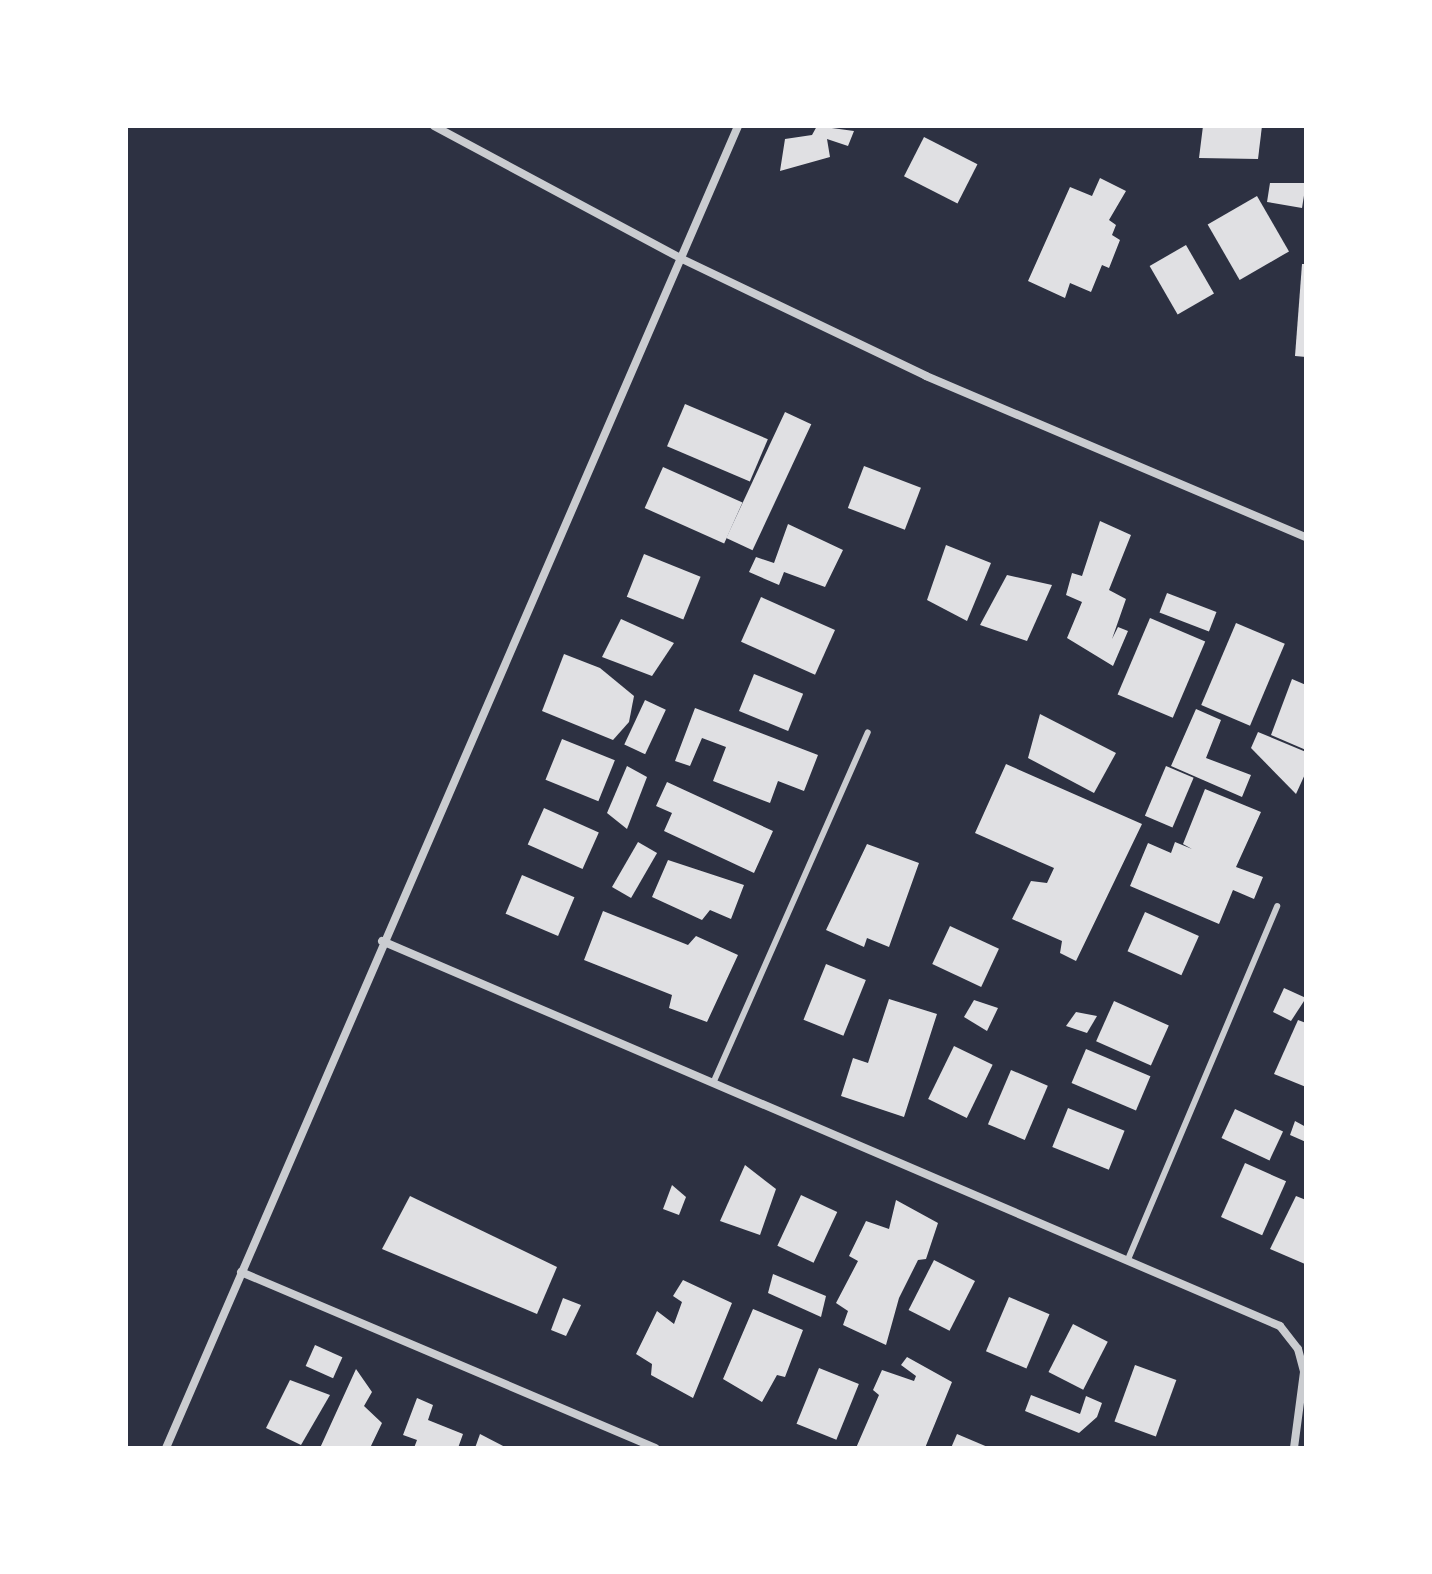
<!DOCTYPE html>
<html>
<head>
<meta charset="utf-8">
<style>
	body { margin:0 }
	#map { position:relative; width:1432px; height:1574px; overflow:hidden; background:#2d3142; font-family:Inter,sans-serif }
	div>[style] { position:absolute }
	.building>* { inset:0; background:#e0e0e3; transform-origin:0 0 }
	.service>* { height:6px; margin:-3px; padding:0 3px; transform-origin:3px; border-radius:3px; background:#caccd0 }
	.minor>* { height:8px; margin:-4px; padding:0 4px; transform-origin:4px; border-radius:4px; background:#caccd0 }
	span { translate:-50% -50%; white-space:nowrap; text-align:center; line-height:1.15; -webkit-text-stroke:8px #fff; paint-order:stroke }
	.frame { position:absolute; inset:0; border:128px solid #fff; pointer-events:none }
</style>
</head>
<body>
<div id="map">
	<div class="building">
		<div style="clip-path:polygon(817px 126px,854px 131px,848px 146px,827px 139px,830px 157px,780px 171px,785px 139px,812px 135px)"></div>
		<div style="clip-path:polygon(1203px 126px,1262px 126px,1258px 159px,1199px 158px)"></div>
		<div style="left:924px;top:137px;width:60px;height:44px;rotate:27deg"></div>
		<div style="clip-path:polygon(1100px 178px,1126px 191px,1109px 220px,1116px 225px,1112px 235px,1120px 240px,1109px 268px,1102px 265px,1091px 292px,1070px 283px,1065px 298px,1028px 281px,1070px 187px,1092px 196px)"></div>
		<div style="clip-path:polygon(1270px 183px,1306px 183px,1302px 208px,1267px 202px)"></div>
		<div style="left:1257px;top:196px;width:64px;height:57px;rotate:60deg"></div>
		<div style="left:1186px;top:245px;width:56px;height:42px;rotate:60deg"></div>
		<div style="clip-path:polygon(1302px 264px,1306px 264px,1306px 357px,1295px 356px)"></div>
		<div style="left:685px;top:404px;width:90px;height:46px;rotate:23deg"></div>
		<div style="left:785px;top:412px;width:29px;height:139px;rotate:25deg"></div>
		<div style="left:864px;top:466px;width:61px;height:45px;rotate:21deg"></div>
		<div style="left:663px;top:467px;width:87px;height:45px;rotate:24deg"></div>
		<div style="clip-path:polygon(1100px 521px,1131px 535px,1109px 590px,1126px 599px,1112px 639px,1118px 627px,1128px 631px,1113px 666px,1067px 638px,1082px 602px,1066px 595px,1072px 573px,1082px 576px)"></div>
		<div style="clip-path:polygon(788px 524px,843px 550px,825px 587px,784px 572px,779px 585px,749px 572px,756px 557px,774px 563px)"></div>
		<div style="clip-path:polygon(946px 545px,991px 563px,967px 621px,927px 600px)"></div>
		<div style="left:644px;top:554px;width:61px;height:46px;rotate:22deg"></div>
		<div style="clip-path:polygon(1007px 575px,1052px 585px,1027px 641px,980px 625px)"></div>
		<div style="left:1167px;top:593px;width:53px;height:21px;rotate:21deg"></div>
		<div style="left:761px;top:597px;width:81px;height:49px;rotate:24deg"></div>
		<div style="left:1150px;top:618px;width:60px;height:83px;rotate:23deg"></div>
		<div style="clip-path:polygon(621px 619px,674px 643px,652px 676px,602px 657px)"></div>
		<div style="left:1236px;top:623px;width:53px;height:89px;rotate:23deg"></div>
		<div style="clip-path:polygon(564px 654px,600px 668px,634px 696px,629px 722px,613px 740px,542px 711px)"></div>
		<div style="left:754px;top:674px;width:53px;height:40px;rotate:22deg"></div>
		<div style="clip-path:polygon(1292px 679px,1306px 685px,1306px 750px,1271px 735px)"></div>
		<div style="left:645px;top:700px;width:23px;height:49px;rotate:25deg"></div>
		<div style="clip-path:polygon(695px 708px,818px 755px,804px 791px,778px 781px,770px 803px,713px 781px,726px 747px,702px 738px,690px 766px,675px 761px)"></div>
		<div style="clip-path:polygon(1196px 709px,1221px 720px,1206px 758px,1251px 775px,1242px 797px,1171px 766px)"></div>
		<div style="clip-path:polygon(1040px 714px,1116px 753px,1094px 793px,1028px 758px)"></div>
		<div style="clip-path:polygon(1258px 732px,1306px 752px,1306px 772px,1296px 794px,1251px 748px)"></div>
		<div style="left:562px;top:739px;width:57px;height:44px;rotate:22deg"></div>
		<div style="clip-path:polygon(1006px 764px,1142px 824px,1076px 961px,1060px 953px,1062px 941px,1012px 919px,1031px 881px,1047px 883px,1054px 868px,975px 833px)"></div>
		<div style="clip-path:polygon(627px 766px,647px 777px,627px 829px,607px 813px)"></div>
		<div style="left:1166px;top:766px;width:30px;height:54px;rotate:23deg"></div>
		<div style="clip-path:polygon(667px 782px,773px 831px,754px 873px,664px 831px,672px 813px,656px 806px)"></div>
		<div style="clip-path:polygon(1205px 789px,1261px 812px,1236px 867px,1263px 877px,1254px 899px,1233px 890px,1219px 924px,1130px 886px,1148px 843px,1171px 853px,1175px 842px,1192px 849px,1183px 844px)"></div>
		<div style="left:544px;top:808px;width:60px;height:40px;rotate:24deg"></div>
		<div style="left:638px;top:842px;width:22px;height:52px;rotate:30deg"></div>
		<div style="clip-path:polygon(867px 844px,919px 863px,889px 947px,867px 938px,864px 947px,826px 930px)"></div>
		<div style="clip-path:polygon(668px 860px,744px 885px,731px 919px,710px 910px,702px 920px,652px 897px)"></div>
		<div style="left:522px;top:875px;width:57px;height:42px;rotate:23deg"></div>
		<div style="clip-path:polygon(603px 911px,688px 945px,696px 936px,738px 955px,707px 1022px,669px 1008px,672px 995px,584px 960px)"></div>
		<div style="left:1145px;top:912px;width:59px;height:43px;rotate:24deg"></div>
		<div style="left:950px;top:926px;width:54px;height:42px;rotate:25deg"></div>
		<div style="left:826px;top:964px;width:43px;height:60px;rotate:22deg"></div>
		<div style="clip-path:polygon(1284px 988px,1306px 998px,1291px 1021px,1273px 1012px)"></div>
		<div style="clip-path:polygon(889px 999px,937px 1014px,904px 1117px,841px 1096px,853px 1058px,868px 1063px)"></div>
		<div style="clip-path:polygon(974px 1000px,998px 1008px,987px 1031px,964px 1017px)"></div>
		<div style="left:1114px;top:1001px;width:60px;height:44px;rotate:24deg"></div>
		<div style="clip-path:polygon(1076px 1012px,1097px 1016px,1087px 1033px,1066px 1026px)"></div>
		<div style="clip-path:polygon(1298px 1020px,1306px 1023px,1306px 1087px,1274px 1074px)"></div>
		<div style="left:954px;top:1046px;width:43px;height:59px;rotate:26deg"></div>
		<div style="left:1086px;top:1049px;width:70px;height:37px;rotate:23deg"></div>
		<div style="left:1011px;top:1070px;width:40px;height:59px;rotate:23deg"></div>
		<div style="left:1068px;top:1108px;width:61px;height:42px;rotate:22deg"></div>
		<div style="left:1235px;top:1109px;width:53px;height:32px;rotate:25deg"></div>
		<div style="clip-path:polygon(1295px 1121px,1306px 1127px,1306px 1142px,1290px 1135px)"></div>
		<div style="left:1245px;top:1163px;width:45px;height:59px;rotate:24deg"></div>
		<div style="clip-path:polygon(745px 1165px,776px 1189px,760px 1235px,720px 1221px)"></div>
		<div style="clip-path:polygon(672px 1185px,686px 1197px,679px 1215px,663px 1209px)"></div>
		<div style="left:801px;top:1195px;width:40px;height:56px;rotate:25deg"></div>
		<div style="clip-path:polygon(410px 1196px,557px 1267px,537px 1314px,382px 1249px)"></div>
		<div style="clip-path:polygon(1296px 1196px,1306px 1200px,1305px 1264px,1270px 1249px)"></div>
		<div style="clip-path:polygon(896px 1200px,938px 1223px,926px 1259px,918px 1260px,899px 1298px,886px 1345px,843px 1325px,848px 1311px,836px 1303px,858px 1261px,849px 1256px,866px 1221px,889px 1229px)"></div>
		<div style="left:934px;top:1260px;width:46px;height:56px;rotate:27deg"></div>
		<div style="clip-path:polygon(773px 1274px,826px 1296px,821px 1317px,768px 1293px)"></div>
		<div style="clip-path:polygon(683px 1280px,732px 1303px,693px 1398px,651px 1375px,652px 1364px,636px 1354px,657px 1311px,674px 1324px,682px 1302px,673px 1296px)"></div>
		<div style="left:1009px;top:1297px;width:44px;height:59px;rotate:23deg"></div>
		<div style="clip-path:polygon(563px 1298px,581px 1305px,566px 1336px,551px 1330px)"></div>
		<div style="clip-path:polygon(753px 1309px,803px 1330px,785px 1377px,777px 1375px,762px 1402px,723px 1379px)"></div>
		<div style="left:1073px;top:1324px;width:39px;height:54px;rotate:27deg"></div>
		<div style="left:315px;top:1345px;width:30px;height:23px;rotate:24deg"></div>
		<div style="clip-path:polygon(907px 1357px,952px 1382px,925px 1448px,856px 1448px,879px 1395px,873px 1390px,882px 1370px,914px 1381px,916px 1376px,901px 1365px)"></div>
		<div style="left:1135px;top:1365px;width:44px;height:60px;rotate:20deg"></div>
		<div style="left:819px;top:1368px;width:43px;height:60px;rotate:22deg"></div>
		<div style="clip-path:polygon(356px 1369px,372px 1392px,364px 1406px,382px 1423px,370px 1448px,320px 1448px)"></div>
		<div style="clip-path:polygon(290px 1380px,330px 1395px,301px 1445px,266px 1428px)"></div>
		<div style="clip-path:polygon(1031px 1395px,1080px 1414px,1086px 1396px,1102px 1403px,1097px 1417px,1079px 1433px,1025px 1411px)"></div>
		<div style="clip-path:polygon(417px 1398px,433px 1405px,428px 1420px,463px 1434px,458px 1448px,414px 1448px,417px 1440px,403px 1435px)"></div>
		<div style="clip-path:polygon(480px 1434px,507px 1448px,475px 1448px)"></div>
		<div style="clip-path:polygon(957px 1434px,990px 1448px,951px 1448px)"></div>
	</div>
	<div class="service">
		<div style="left:714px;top:1081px;width:381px;rotate:-66.2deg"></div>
		<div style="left:1129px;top:1257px;width:381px;rotate:-67.1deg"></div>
	</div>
	<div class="minor">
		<div style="left:434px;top:126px;width:279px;rotate:28.2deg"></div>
		<div style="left:680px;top:258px;width:273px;rotate:25.6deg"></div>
		<div style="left:926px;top:376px;width:413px;rotate:23deg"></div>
		<div style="left:382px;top:941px;width:977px;rotate:23.21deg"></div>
		<div style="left:1280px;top:1326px;width:29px;rotate:52deg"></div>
		<div style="left:1298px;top:1349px;width:24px;rotate:75deg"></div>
		<div style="left:1304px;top:1372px;width:77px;rotate:97.5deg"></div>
		<div style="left:241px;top:1272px;width:450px;rotate:23deg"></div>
		<div style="left:166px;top:1448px;width:1440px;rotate:-66.6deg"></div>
	</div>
	<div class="frame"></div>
</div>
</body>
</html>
